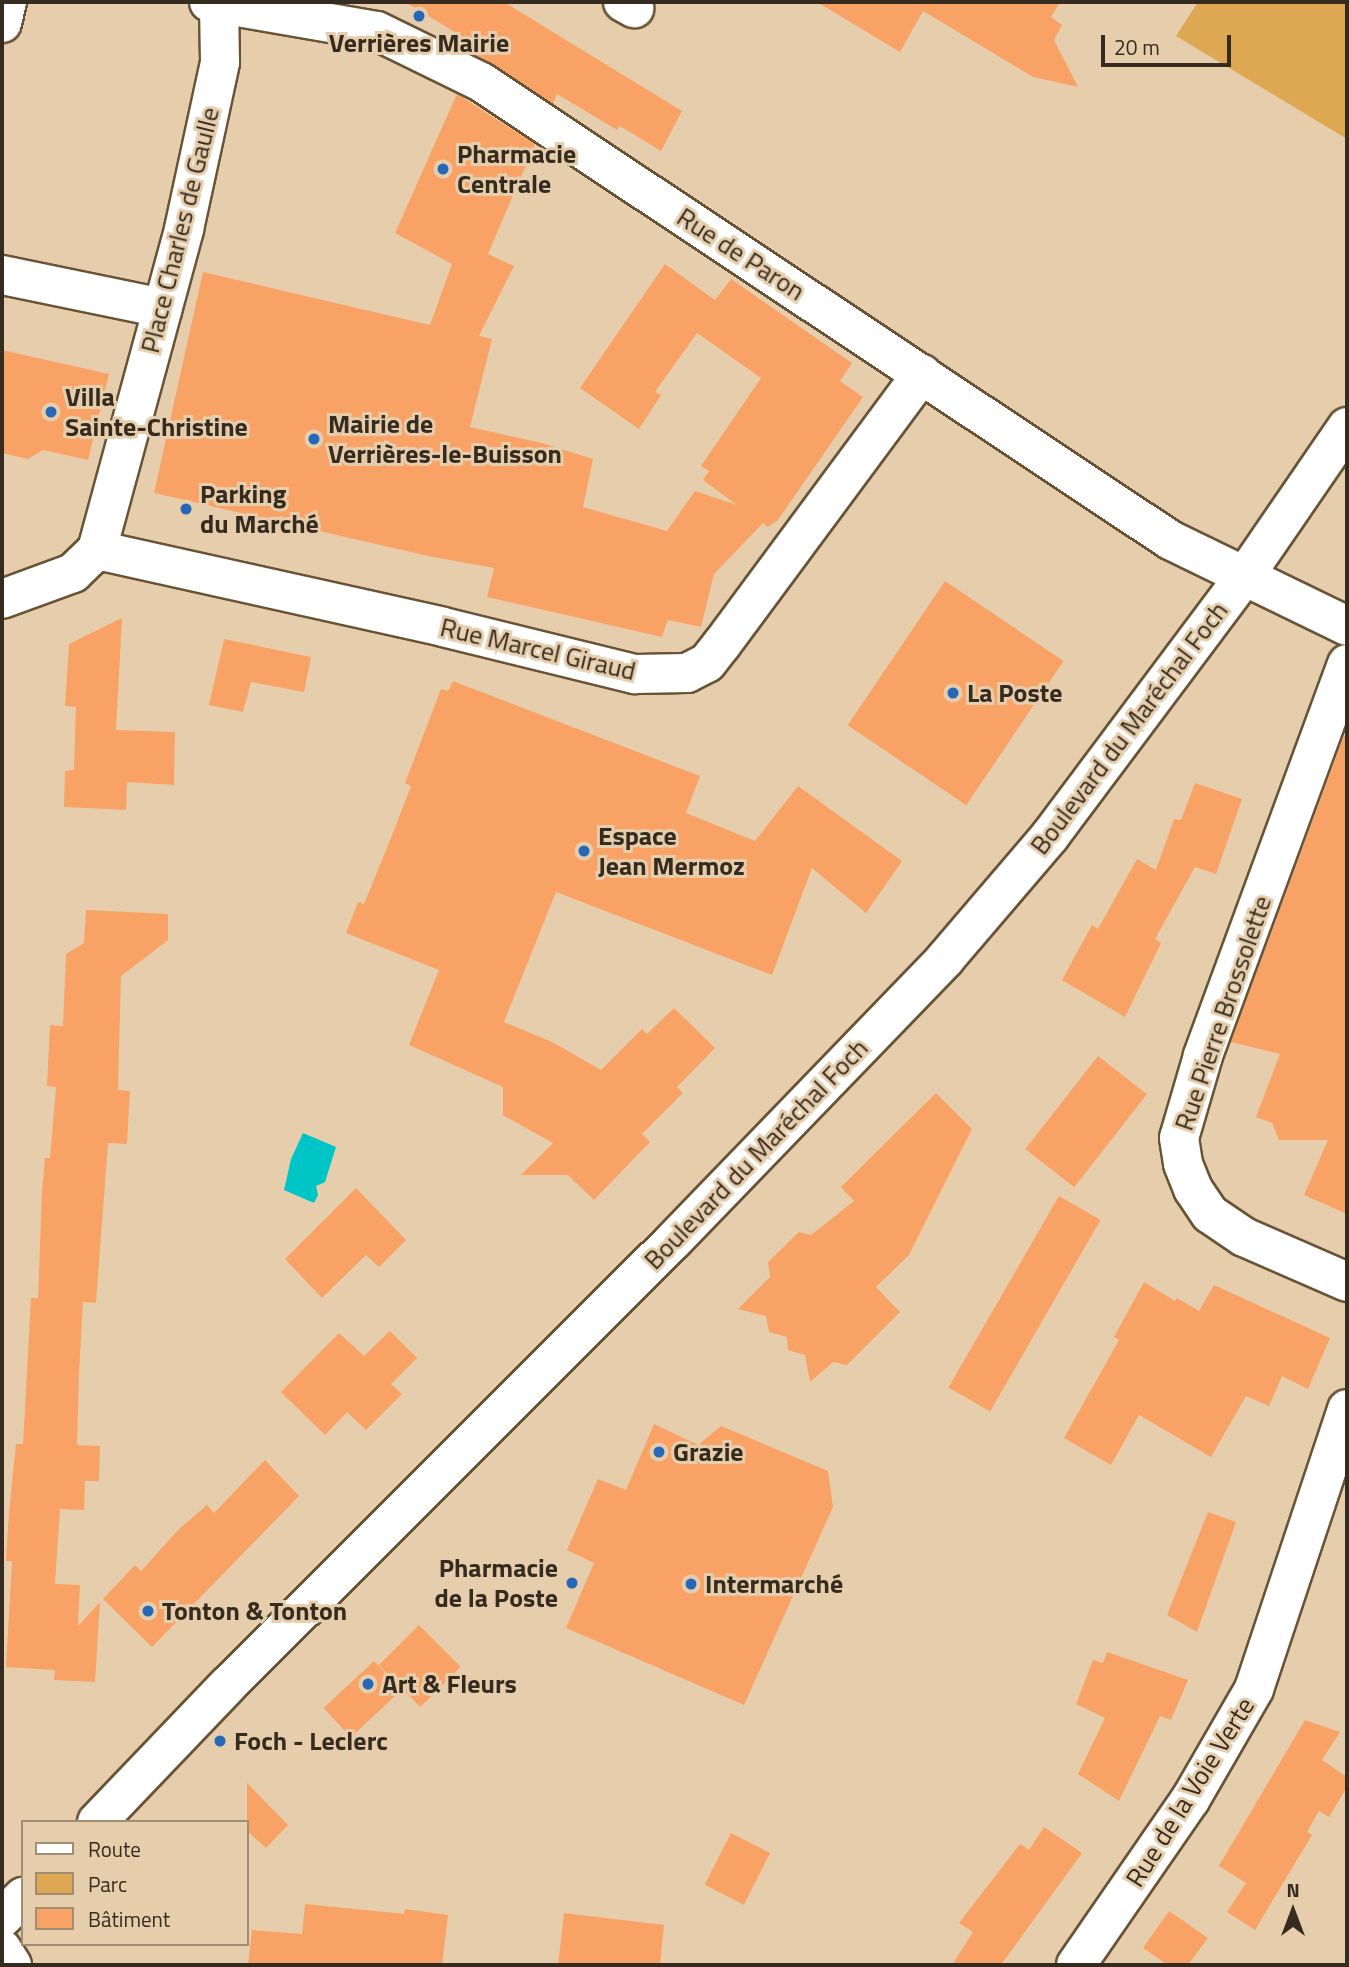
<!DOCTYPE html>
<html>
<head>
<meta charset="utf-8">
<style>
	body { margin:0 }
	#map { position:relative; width:1349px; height:1967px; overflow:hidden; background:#e6cead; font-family:"Titillium Web",sans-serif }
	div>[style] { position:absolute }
	.green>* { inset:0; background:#dea752 }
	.water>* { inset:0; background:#00c5c7 }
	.building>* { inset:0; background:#f8a365; transform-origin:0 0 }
	.roads { filter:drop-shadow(2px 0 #685335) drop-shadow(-2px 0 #685335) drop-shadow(0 2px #685335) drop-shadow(0 -2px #685335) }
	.street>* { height:38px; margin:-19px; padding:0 19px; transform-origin:19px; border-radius:19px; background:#fff }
	.secondary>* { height:38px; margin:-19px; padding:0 19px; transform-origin:19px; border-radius:19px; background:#fff }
	.dots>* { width:19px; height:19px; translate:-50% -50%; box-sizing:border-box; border:4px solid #e6cead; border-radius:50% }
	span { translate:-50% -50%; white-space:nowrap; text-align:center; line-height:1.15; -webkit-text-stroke:6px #e6cead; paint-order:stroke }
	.poi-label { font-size:26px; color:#352b1e; font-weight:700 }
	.left { translate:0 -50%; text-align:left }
	.right { translate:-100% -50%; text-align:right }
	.street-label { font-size:26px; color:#352b1e }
	.frame { position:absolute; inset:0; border:4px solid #352b1e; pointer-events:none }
	.legend { position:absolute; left:21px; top:1820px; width:228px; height:126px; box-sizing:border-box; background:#e6cead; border:2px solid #9f8d74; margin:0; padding:9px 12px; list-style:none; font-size:21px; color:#352b1e }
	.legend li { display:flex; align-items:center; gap:14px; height:35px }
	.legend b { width:35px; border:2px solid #9f8d74 }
	.north { position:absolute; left:1258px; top:1876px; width:70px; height:70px; -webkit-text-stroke:5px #e6cead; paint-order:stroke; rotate:0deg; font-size:19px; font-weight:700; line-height:28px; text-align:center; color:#352b1e }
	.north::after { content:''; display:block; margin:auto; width:24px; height:32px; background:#352b1e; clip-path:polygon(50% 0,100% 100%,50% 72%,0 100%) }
	.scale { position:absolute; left:1101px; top:35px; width:130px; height:32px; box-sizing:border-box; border:4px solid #352b1e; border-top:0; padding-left:9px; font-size:21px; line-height:24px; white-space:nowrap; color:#352b1e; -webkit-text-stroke:5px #e6cead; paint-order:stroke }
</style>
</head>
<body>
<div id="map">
	<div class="green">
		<div style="clip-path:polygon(1198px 2px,1347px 2px,1347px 139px,1176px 36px)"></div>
	</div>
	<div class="water">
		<div style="clip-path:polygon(303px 1133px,336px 1147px,325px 1182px,316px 1186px,318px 1195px,314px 1203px,284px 1190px,291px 1159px)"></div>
	</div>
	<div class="building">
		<div style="clip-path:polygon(405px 2px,504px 2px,682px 111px,661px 151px,620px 126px,617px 130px,557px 94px,553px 104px,474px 54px,478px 46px)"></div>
		<div style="clip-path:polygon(817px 2px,1060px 2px,1051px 17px,1062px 25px,1054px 40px,1078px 87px,1033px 77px,923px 11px,900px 52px)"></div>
		<div style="clip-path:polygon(457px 94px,535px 144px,488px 254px,514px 266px,479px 336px,492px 339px,470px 427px,542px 443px,593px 459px,583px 507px,667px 531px,695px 491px,737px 505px,703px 480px,709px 471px,701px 466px,761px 378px,697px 333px,655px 392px,661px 395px,639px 429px,580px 388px,665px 264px,715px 300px,731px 279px,852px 363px,840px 381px,863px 397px,778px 520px,768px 527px,763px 523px,714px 574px,701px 627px,668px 620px,662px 637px,487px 597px,494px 568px,428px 556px,154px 493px,203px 272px,430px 325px,452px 264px,395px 233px)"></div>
		<div style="clip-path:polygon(2px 350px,109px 374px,88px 460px,43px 450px,28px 459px,2px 453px)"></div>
		<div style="left:945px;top:581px;width:143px;height:174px;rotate:34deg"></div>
		<div style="clip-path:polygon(122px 618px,116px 730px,175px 732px,174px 785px,127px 782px,126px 810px,64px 807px,65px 771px,74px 770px,76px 707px,65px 706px,69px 644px)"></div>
		<div style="clip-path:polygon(224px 639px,311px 657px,304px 692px,251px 682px,243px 712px,209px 705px)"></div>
		<div style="clip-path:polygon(453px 681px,700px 776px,686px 813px,755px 841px,798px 786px,902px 861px,866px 913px,812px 868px,772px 975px,556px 892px,504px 1022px,552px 1042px,601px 1070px,642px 1029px,647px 1034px,674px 1008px,715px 1048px,677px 1087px,683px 1093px,642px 1134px,650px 1142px,594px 1200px,568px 1175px,521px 1175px,553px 1143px,503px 1115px,503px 1087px,409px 1045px,439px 970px,346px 933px,358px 902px,364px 904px,391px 838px,411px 786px,405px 783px,441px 689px,448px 691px)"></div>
		<div style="clip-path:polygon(1344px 736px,1347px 736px,1347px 1214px,1304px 1195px,1328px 1140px,1279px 1140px,1272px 1123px,1256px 1117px,1280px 1054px,1231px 1042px)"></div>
		<div style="clip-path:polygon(1195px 783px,1242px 799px,1216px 874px,1195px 867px,1155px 939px,1161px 943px,1125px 1017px,1062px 980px,1092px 925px,1098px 929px,1137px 859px,1156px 870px,1174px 819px,1181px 820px)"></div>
		<div style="clip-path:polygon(86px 910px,168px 914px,168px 940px,121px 976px,118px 1090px,130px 1091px,127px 1144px,108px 1143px,96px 1303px,83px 1302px,79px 1374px,77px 1445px,100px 1446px,99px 1481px,85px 1481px,84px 1510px,60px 1509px,55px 1584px,80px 1585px,78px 1626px,100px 1602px,95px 1682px,54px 1680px,55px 1670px,6px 1667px,12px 1561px,6px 1561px,9px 1512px,16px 1444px,23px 1444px,31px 1298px,38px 1298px,42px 1191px,45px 1158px,50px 1158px,56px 1087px,47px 1086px,50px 1025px,63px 1026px,66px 954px,84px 943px)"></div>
		<div style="left:1098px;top:1056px;width:62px;height:118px;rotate:38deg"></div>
		<div style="clip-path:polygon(936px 1093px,972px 1129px,909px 1255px,876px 1287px,900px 1312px,847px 1365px,833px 1362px,810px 1382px,805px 1355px,788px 1350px,787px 1337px,769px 1332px,766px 1316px,738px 1309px,770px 1277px,768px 1262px,799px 1232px,811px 1235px,854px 1201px,841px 1187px)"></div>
		<div style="clip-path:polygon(356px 1188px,406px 1240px,379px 1267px,366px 1255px,322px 1298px,285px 1259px)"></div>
		<div style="left:1059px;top:1196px;width:48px;height:221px;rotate:30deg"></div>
		<div style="clip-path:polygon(1144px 1282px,1175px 1301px,1177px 1298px,1199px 1311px,1214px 1285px,1330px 1338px,1308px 1389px,1282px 1376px,1269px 1406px,1246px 1396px,1211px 1457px,1139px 1415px,1111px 1465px,1064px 1438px,1119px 1340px,1114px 1337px)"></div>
		<div style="clip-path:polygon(390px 1331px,417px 1358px,391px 1384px,402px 1394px,366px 1430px,347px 1412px,325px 1435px,281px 1392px,339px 1333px,364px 1356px)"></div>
		<div style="clip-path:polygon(654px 1424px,698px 1445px,721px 1426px,828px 1471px,833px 1507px,744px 1705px,566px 1628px,594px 1563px,567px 1550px,598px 1479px,626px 1490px)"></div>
		<div style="clip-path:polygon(265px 1460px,299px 1496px,152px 1647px,103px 1599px,135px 1565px,141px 1571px,179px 1529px,207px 1505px,214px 1513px)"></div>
		<div style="clip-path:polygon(1208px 1512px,1236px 1522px,1197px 1632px,1167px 1615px)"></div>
		<div style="left:419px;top:1625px;width:59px;height:57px;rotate:45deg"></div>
		<div style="clip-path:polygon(1107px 1652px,1188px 1680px,1171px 1720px,1160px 1716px,1119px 1801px,1078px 1774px,1105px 1718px,1076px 1704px,1093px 1660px,1103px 1663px)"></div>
		<div style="left:374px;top:1661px;width:40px;height:69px;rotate:47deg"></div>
		<div style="clip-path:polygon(1305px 1720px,1340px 1732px,1322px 1760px,1347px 1777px,1347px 1787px,1329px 1817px,1319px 1811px,1307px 1832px,1312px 1835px,1255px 1930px,1227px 1912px,1246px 1883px,1219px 1866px)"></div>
		<div style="clip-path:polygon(247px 1783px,288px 1825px,266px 1848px,247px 1831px)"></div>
		<div style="clip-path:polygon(1044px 1827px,1082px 1853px,1001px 1965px,952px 1965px,973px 1932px,959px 1923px,1020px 1844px,1029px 1850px)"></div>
		<div style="left:731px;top:1833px;width:44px;height:58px;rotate:27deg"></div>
		<div style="clip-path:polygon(305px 1904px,404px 1914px,405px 1909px,448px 1915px,442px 1965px,248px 1965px,252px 1930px,302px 1934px)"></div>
		<div style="clip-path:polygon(1169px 1911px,1208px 1938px,1188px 1965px,1168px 1965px,1143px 1948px)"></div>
		<div style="clip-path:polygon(564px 1913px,664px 1925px,660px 1965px,558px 1965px)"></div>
	</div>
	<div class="roads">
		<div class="street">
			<div style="left:209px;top:2px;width:170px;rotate:9.8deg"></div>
			<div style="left:377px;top:31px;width:116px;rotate:26.1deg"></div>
			<div style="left:481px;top:82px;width:827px;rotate:33.61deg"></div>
			<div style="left:1170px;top:540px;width:197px;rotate:25.9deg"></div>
			<div style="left:623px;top:2px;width:13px;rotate:29deg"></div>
			<div style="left:2px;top:23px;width:22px;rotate:-77deg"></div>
			<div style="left:2px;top:275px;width:164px;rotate:11.6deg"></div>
			<div style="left:97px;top:550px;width:354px;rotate:12.5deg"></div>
			<div style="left:443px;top:627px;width:198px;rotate:13.8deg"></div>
			<div style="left:635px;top:674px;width:52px;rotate:-1.1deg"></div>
			<div style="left:687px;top:673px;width:22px;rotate:-27deg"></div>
			<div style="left:707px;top:663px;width:24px;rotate:-52deg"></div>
			<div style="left:722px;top:644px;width:336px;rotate:-53.5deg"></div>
			<div style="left:2px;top:599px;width:76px;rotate:-20.1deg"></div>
			<div style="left:73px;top:573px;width:33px;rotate:-44deg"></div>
			<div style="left:97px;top:550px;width:333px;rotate:-74.8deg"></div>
			<div style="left:184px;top:229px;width:171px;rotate:-77.8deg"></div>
			<div style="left:220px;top:62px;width:60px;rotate:-91deg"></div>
			<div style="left:1347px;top:664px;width:418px;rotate:110.2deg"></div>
			<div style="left:1203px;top:1056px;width:85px;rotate:106.3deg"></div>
			<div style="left:1179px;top:1138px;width:26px;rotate:81deg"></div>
			<div style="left:1183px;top:1164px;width:27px;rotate:68deg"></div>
			<div style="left:1193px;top:1189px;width:30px;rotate:56deg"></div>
			<div style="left:1210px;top:1214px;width:41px;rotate:34.1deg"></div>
			<div style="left:1244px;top:1237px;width:112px;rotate:23.6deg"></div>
			<div style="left:1076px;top:1965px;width:201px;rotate:-55.4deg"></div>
			<div style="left:1190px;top:1800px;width:128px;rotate:-60deg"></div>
			<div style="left:1254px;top:1689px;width:295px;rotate:-71.6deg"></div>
		</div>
		<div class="secondary">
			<div style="left:97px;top:1822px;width:188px;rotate:-46.3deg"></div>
			<div style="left:227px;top:1686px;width:630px;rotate:-44.94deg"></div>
			<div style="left:673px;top:1241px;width:392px;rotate:-46deg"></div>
			<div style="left:945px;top:959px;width:162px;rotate:-49.5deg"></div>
			<div style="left:1050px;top:836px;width:324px;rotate:-53.2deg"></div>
			<div style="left:1244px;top:577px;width:182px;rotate:-55.5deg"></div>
			<div style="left:2px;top:1918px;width:30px;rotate:-45deg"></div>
			<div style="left:2px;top:1949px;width:19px;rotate:58deg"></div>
		</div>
	</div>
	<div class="dots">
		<div style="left:419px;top:16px;background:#2667b9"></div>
		<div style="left:443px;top:169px;background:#2667b9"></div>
		<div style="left:51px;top:412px;background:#2667b9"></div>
		<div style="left:314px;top:439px;background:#2667b9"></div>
		<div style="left:186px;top:509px;background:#2667b9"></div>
		<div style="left:953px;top:693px;background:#2667b9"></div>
		<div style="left:584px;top:851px;background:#2667b9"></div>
		<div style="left:659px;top:1452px;background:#2667b9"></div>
		<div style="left:572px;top:1583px;background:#2667b9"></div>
		<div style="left:691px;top:1584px;background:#2667b9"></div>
		<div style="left:148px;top:1611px;background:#2667b9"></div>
		<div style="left:368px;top:1684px;background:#2667b9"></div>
		<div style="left:220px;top:1741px;background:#2667b9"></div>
	</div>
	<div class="poi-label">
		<span style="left:419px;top:43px">Verrières Mairie</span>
		<span class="left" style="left:457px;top:169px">Pharmacie<br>Centrale</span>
		<span class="left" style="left:65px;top:412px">Villa<br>Sainte-Christine</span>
		<span class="left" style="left:328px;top:439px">Mairie de<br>Verrières-le-Buisson</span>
		<span class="left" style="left:200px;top:509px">Parking<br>du Marché</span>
		<span class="left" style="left:967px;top:693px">La Poste</span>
		<span class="left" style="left:598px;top:851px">Espace<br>Jean Mermoz</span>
		<span class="left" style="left:673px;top:1452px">Grazie</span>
		<span class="right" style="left:558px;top:1583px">Pharmacie<br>de la Poste</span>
		<span class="left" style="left:705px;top:1584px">Intermarché</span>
		<span class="left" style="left:162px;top:1611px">Tonton &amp; Tonton</span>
		<span class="left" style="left:382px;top:1684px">Art &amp; Fleurs</span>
		<span class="left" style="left:234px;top:1741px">Foch - Leclerc</span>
	</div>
	<div class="street-label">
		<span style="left:180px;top:230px;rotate:-76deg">Place Charles de Gaulle</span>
		<span style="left:741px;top:254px;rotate:33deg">Rue de Paron</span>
		<span style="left:538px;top:649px;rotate:13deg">Rue Marcel Giraud</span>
		<span style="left:1129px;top:728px;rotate:-53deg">Boulevard du Maréchal Foch</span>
		<span style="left:1223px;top:1013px;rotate:-71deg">Rue Pierre Brossolette</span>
		<span style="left:756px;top:1154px;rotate:-46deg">Boulevard du Maréchal Foch</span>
		<span style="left:1190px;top:1792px;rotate:-58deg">Rue de la Voie Verte</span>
	</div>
	<div class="frame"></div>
	<ul class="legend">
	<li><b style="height:9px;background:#fff"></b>Route</li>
	<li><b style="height:19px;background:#dea752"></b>Parc</li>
	<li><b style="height:19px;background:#f8a365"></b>Bâtiment</li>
	</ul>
	<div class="north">N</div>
	<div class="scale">20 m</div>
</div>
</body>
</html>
